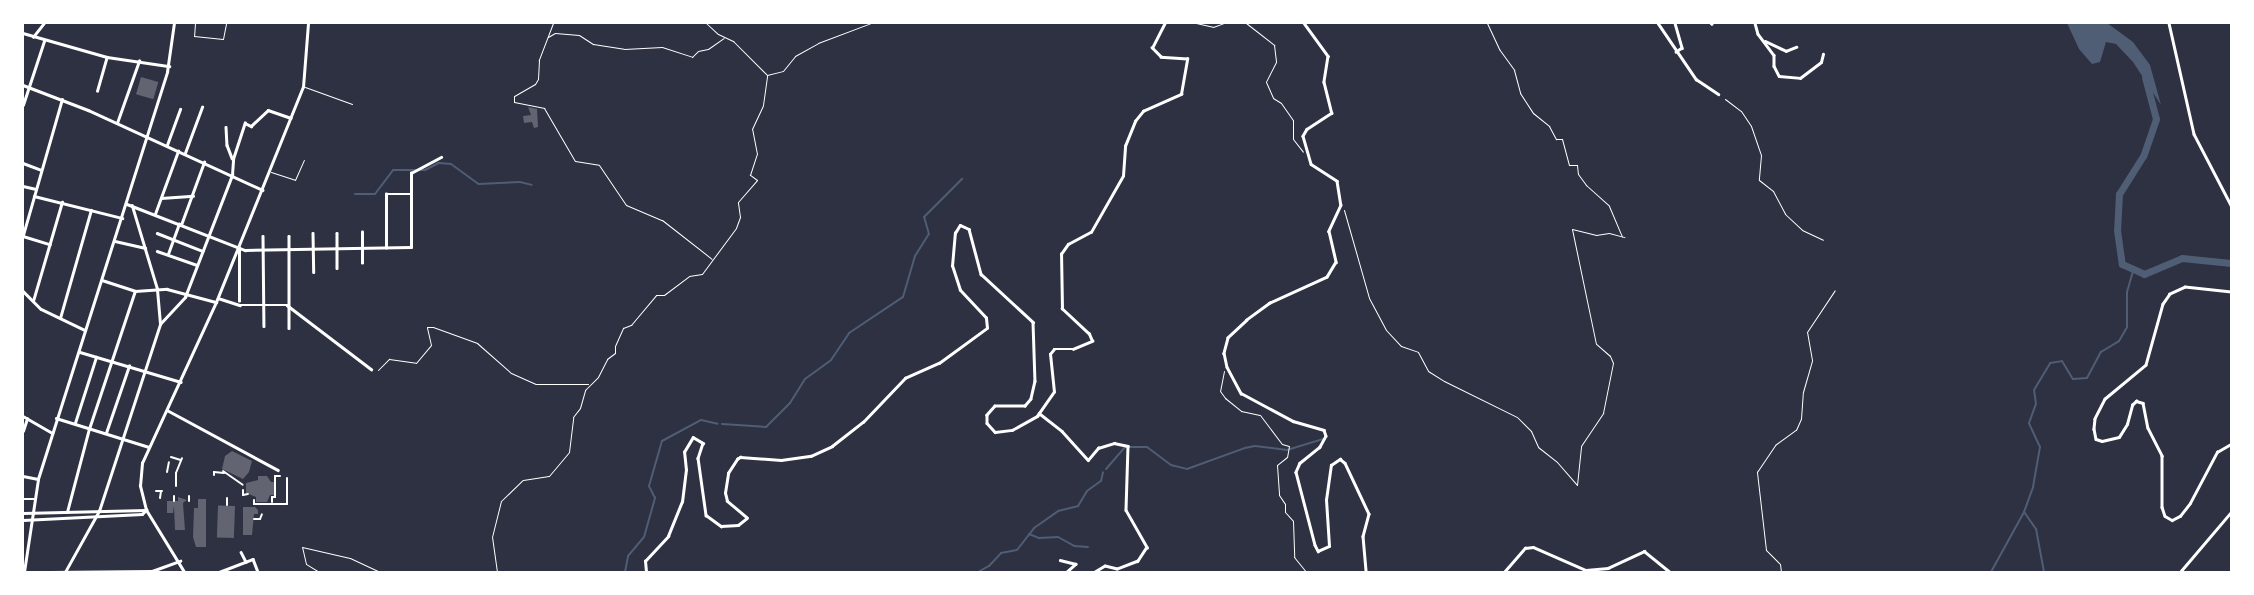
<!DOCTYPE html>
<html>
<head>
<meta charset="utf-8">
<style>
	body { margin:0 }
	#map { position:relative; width:2254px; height:595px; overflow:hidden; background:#2d3142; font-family:Helvetica,sans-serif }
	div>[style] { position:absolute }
	.water>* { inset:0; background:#4f5d75 }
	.stream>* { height:2px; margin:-1px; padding:0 1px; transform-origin:1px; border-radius:1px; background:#4f5d75 }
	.river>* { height:7px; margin:-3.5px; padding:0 3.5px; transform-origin:3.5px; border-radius:3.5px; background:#4f5d75 }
	.building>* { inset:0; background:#626471; transform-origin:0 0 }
	.path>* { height:1px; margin:-0.5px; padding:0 0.5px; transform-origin:0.5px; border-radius:0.5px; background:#fff }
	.service>* { height:1px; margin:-0.5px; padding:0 0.5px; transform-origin:0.5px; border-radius:0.5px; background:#fff }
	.pedestrian>* { height:2px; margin:-1px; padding:0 1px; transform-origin:1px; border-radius:1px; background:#fff }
	.minor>* { height:2.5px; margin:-1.25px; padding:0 1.25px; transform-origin:1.25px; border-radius:1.25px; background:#fff }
	.tertiary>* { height:2.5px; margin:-1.25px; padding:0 1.25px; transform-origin:1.25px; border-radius:1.25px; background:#fff }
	span { translate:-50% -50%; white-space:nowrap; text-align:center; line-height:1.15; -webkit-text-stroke:7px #fff; paint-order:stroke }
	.frame { position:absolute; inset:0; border:24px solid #fff; pointer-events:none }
</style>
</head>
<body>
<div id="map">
	<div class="water">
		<div style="clip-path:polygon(2067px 23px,2107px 23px,2133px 42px,2150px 65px,2161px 105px,2133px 62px,2116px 44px,2106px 42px,2100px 62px,2092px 64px,2079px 49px)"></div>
	</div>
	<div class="stream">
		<div style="left:355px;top:194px;width:20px"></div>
		<div style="left:375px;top:194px;width:30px;rotate:-53deg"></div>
		<div style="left:393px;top:170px;width:32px"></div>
		<div style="left:425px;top:170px;width:16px;rotate:-27deg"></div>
		<div style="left:439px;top:163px;width:12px;rotate:5deg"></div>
		<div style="left:451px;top:164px;width:34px;rotate:36deg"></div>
		<div style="left:479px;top:184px;width:41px;rotate:-2.8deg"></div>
		<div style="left:520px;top:182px;width:12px;rotate:14deg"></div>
		<div style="left:722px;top:424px;width:44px;rotate:3.9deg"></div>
		<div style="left:766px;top:427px;width:34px;rotate:-45deg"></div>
		<div style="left:790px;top:403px;width:28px;rotate:-58deg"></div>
		<div style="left:805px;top:379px;width:32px;rotate:-36deg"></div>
		<div style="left:831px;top:360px;width:32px;rotate:-56deg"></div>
		<div style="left:849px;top:333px;width:65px;rotate:-33.7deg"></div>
		<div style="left:903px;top:297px;width:43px;rotate:-73.7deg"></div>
		<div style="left:915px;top:256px;width:26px;rotate:-58deg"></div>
		<div style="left:929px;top:234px;width:18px;rotate:-106deg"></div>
		<div style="left:924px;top:217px;width:54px;rotate:-45deg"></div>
		<div style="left:1106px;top:469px;width:29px;rotate:-49deg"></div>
		<div style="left:1125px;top:447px;width:22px"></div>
		<div style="left:1147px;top:447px;width:30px;rotate:37deg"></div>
		<div style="left:1171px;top:465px;width:16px;rotate:14deg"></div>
		<div style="left:1187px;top:469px;width:62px;rotate:-19.9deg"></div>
		<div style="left:1245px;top:448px;width:10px;rotate:-11deg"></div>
		<div style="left:1255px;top:446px;width:32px;rotate:7deg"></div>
		<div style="left:1287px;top:450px;width:38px;rotate:-17deg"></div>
		<div style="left:1029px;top:534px;width:11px;rotate:22deg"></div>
		<div style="left:1039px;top:538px;width:19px;rotate:-3deg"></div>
		<div style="left:1058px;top:537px;width:18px;rotate:29deg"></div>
		<div style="left:1074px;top:546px;width:14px;rotate:4deg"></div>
		<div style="left:625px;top:572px;width:16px;rotate:-79deg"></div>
		<div style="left:628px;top:556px;width:25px;rotate:-50deg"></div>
		<div style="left:644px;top:537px;width:41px;rotate:-74.2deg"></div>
		<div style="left:655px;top:498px;width:13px;rotate:-117deg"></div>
		<div style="left:649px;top:486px;width:47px;rotate:-73.9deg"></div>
		<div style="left:662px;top:441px;width:44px;rotate:-28.3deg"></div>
		<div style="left:701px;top:420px;width:17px;rotate:13deg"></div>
		<div style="left:978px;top:572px;width:13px;rotate:-29deg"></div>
		<div style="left:989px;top:566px;width:18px;rotate:-47deg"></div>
		<div style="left:1001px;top:553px;width:16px;rotate:-11deg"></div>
		<div style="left:1017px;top:550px;width:28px;rotate:-52deg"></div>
		<div style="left:1034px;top:528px;width:29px;rotate:-35deg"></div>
		<div style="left:1058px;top:511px;width:21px;rotate:-14deg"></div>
		<div style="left:1078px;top:506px;width:17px;rotate:-59deg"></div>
		<div style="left:1087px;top:491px;width:17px;rotate:-36deg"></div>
		<div style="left:1101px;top:481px;width:9px;rotate:-77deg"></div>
		<div style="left:1991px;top:572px;width:68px;rotate:-61.2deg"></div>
		<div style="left:2044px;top:572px;width:44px;rotate:-100.5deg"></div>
		<div style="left:2036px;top:529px;width:21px;rotate:-125deg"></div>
		<div style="left:2024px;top:512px;width:27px;rotate:-70deg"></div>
		<div style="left:2033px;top:487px;width:41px;rotate:-80.1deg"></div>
		<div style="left:2040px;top:447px;width:26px;rotate:-115deg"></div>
		<div style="left:2029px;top:423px;width:20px;rotate:-70deg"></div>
		<div style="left:2036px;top:404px;width:14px;rotate:-98deg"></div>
		<div style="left:2034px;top:390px;width:31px;rotate:-59deg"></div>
		<div style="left:2050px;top:363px;width:12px;rotate:-9deg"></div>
		<div style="left:2062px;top:361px;width:21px;rotate:59deg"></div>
		<div style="left:2073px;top:379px;width:14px;rotate:-4deg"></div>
		<div style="left:2087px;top:378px;width:30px;rotate:-62deg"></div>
		<div style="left:2101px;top:352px;width:21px;rotate:-31deg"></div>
		<div style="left:2119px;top:341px;width:16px;rotate:-60deg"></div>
		<div style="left:2127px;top:327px;width:35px;rotate:-90deg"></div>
		<div style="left:2127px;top:292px;width:22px;rotate:-74deg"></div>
	</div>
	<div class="river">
		<div style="left:2145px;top:77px;width:43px;rotate:75.3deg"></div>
		<div style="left:2156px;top:119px;width:39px;rotate:109deg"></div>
		<div style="left:2143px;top:156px;width:45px;rotate:122.3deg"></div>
		<div style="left:2119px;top:194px;width:36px;rotate:93deg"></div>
		<div style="left:2117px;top:230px;width:34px;rotate:82deg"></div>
		<div style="left:2122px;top:264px;width:24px;rotate:24deg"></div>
		<div style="left:2144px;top:274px;width:41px;rotate:-22.8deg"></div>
		<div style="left:2182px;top:258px;width:49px;rotate:5.8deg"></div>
	</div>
	<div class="building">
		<div style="left:141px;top:77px;width:18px;height:18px;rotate:16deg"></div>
		<div style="clip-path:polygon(528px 107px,537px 109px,538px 127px,534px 128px,532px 122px,524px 123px,523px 116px,531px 115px)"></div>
		<div style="clip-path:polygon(232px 451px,252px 461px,249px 472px,243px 479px,222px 469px,225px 456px)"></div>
		<div style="clip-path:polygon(258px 476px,267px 476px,271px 482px,275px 482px,275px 495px,270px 495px,267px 502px,256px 502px,256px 497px,246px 493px,246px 483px,258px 480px)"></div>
		<div style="clip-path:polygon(178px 497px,187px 500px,183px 503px,185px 530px,175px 530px,174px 506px,173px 513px,167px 513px,167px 501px,178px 501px)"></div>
		<div style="clip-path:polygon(198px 499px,206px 499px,206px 547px,196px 547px,193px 537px,194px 508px,198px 508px)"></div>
		<div style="left:235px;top:506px;width:32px;height:17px;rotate:92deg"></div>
		<div style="clip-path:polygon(243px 507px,255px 507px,258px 510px,258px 514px,254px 514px,252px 535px,243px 535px)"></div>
	</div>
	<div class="path">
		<div style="left:553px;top:23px;width:40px;rotate:111deg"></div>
		<div style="left:539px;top:60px;width:19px;rotate:93deg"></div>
		<div style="left:538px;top:79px;width:6px;rotate:121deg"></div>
		<div style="left:535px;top:84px;width:24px;rotate:150deg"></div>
		<div style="left:514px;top:96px;width:6px;rotate:90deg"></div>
		<div style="left:514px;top:102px;width:31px;rotate:11deg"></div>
		<div style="left:544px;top:108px;width:61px;rotate:59.7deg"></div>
		<div style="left:575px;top:161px;width:24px;rotate:9deg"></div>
		<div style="left:599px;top:165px;width:48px;rotate:56deg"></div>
		<div style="left:626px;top:205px;width:39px;rotate:23deg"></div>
		<div style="left:662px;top:220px;width:63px;rotate:38deg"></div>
		<div style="left:706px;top:23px;width:16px;rotate:43deg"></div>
		<div style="left:718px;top:34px;width:17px;rotate:25deg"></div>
		<div style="left:733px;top:41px;width:48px;rotate:45deg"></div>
		<div style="left:1196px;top:23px;width:17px;rotate:13deg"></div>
		<div style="left:1213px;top:27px;width:12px;rotate:-20deg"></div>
		<div style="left:1246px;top:23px;width:36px;rotate:38deg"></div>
		<div style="left:1274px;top:45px;width:17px;rotate:83deg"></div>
		<div style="left:1276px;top:62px;width:22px;rotate:117deg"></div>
		<div style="left:1266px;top:82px;width:17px;rotate:66deg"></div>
		<div style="left:1273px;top:98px;width:9px;rotate:32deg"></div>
		<div style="left:1281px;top:103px;width:21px;rotate:55deg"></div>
		<div style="left:1293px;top:120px;width:19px;rotate:90deg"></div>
		<div style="left:1293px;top:139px;width:16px;rotate:52deg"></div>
		<div style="left:1487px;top:23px;width:29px;rotate:65deg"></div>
		<div style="left:1499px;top:49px;width:26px;rotate:54deg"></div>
		<div style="left:1514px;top:70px;width:24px;rotate:75deg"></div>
		<div style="left:1520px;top:93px;width:24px;rotate:57deg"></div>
		<div style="left:1533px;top:113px;width:21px;rotate:39deg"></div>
		<div style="left:1549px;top:126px;width:15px;rotate:62deg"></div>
		<div style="left:1556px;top:139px;width:6px"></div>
		<div style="left:1562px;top:139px;width:27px;rotate:75deg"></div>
		<div style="left:1569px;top:165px;width:8px"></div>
		<div style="left:1577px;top:165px;width:9px;rotate:84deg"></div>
		<div style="left:1578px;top:174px;width:14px;rotate:54deg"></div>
		<div style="left:1586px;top:185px;width:31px;rotate:42deg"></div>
		<div style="left:1609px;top:206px;width:33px;rotate:67deg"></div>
		<div style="left:548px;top:37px;width:8px;rotate:-30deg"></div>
		<div style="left:555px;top:33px;width:24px;rotate:5deg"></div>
		<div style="left:579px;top:35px;width:17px;rotate:33deg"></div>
		<div style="left:593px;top:44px;width:31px;rotate:9deg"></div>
		<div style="left:624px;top:49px;width:38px;rotate:-3deg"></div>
		<div style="left:662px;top:47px;width:32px;rotate:18deg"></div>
		<div style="left:692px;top:57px;width:8px;rotate:-45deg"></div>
		<div style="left:698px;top:51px;width:10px;rotate:-11deg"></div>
		<div style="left:708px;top:49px;width:19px;rotate:-35deg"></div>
		<div style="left:1725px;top:99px;width:20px;rotate:37deg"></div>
		<div style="left:1741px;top:111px;width:18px;rotate:56deg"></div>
		<div style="left:1751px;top:126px;width:31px;rotate:71deg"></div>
		<div style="left:1761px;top:155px;width:25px;rotate:95deg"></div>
		<div style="left:1759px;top:180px;width:18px;rotate:38deg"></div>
		<div style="left:1773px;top:191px;width:26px;rotate:62deg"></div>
		<div style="left:1785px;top:214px;width:23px;rotate:43deg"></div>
		<div style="left:1802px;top:230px;width:23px;rotate:25deg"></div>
		<div style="left:1344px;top:210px;width:91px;rotate:74.1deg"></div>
		<div style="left:1369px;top:298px;width:36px;rotate:62deg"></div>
		<div style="left:1386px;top:330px;width:22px;rotate:47deg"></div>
		<div style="left:1401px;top:346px;width:18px;rotate:19deg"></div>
		<div style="left:1418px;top:352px;width:21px;rotate:62deg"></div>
		<div style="left:1428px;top:371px;width:19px;rotate:32deg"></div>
		<div style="left:1444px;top:381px;width:81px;rotate:26.3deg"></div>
		<div style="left:1517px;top:417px;width:20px;rotate:45deg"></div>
		<div style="left:1531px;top:431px;width:17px;rotate:66deg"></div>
		<div style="left:1538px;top:447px;width:24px;rotate:38deg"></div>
		<div style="left:1557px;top:462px;width:30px;rotate:49deg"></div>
		<div style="left:1577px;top:485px;width:39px;rotate:-84deg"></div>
		<div style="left:1581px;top:446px;width:40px;rotate:-56deg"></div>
		<div style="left:1603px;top:413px;width:51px;rotate:-78.7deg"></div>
		<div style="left:1613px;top:363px;width:8px;rotate:-113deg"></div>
		<div style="left:1610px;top:356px;width:18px;rotate:-139deg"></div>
		<div style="left:1596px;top:344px;width:117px;rotate:-101.8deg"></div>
		<div style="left:1572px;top:229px;width:25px;rotate:14deg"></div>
		<div style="left:1596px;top:235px;width:13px;rotate:-9deg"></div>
		<div style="left:1609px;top:233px;width:16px;rotate:15deg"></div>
		<div style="left:378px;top:370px;width:16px;rotate:-45deg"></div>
		<div style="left:389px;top:359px;width:27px;rotate:8deg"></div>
		<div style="left:416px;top:363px;width:23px;rotate:-50deg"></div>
		<div style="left:431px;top:345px;width:18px;rotate:-103deg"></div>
		<div style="left:427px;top:327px;width:6px"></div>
		<div style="left:433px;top:327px;width:47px;rotate:20deg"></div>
		<div style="left:477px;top:343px;width:45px;rotate:41.4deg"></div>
		<div style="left:511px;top:373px;width:27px;rotate:24deg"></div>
		<div style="left:536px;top:384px;width:52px"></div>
		<div style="left:1224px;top:371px;width:20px;rotate:101deg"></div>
		<div style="left:1220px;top:391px;width:9px;rotate:54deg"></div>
		<div style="left:1225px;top:398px;width:21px;rotate:39deg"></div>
		<div style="left:1241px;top:411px;width:19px;rotate:12deg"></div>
		<div style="left:1260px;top:415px;width:36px;rotate:53deg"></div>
		<div style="left:1282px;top:444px;width:7px;rotate:16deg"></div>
		<div style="left:1289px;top:446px;width:11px;rotate:100deg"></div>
		<div style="left:1287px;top:457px;width:13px;rotate:141deg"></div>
		<div style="left:1277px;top:465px;width:30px;rotate:86deg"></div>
		<div style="left:1279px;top:495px;width:11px;rotate:56deg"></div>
		<div style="left:1285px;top:504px;width:8px;rotate:90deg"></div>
		<div style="left:1285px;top:512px;width:12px;rotate:48deg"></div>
		<div style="left:1293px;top:521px;width:36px;rotate:88deg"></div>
		<div style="left:1294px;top:557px;width:19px;rotate:51deg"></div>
		<div style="left:319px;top:572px;width:15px;rotate:-148deg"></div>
		<div style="left:306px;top:564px;width:17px;rotate:-103deg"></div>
		<div style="left:302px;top:547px;width:49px;rotate:12.9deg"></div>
		<div style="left:350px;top:558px;width:33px;rotate:25deg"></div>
		<div style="left:497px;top:572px;width:35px;rotate:-98deg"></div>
		<div style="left:492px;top:537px;width:37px;rotate:-76deg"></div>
		<div style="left:501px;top:501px;width:30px;rotate:-44deg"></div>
		<div style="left:523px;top:480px;width:26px;rotate:-9deg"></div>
		<div style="left:549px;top:476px;width:31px;rotate:-50deg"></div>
		<div style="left:569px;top:452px;width:35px;rotate:-83deg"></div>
		<div style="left:573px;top:417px;width:11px;rotate:-52deg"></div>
		<div style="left:580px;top:408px;width:19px;rotate:-74deg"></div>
		<div style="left:585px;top:390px;width:18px;rotate:-45deg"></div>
		<div style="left:598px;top:377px;width:20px;rotate:-63deg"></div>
		<div style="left:607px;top:359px;width:10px;rotate:-37deg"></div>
		<div style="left:615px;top:353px;width:7px;rotate:-90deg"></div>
		<div style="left:615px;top:346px;width:20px;rotate:-66deg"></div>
		<div style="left:623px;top:328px;width:9px;rotate:-21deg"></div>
		<div style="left:631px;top:325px;width:39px;rotate:-50deg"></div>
		<div style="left:656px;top:295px;width:8px"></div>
		<div style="left:664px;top:295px;width:31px;rotate:-37deg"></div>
		<div style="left:689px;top:276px;width:13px;rotate:-9deg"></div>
		<div style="left:702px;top:274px;width:57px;rotate:-53.5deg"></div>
		<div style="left:736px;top:228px;width:12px;rotate:-70deg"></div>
		<div style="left:740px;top:217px;width:15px;rotate:-98deg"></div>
		<div style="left:738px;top:202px;width:29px;rotate:-49deg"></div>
		<div style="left:757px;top:180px;width:9px;rotate:-144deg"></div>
		<div style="left:750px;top:175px;width:22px;rotate:-72deg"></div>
		<div style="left:757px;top:154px;width:25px;rotate:-101deg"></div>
		<div style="left:752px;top:129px;width:26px;rotate:-65deg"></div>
		<div style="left:763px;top:105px;width:30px;rotate:-82deg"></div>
		<div style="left:767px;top:75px;width:16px;rotate:-14deg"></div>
		<div style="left:783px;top:71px;width:19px;rotate:-51deg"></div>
		<div style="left:795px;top:56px;width:26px;rotate:-29deg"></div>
		<div style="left:818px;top:43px;width:57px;rotate:-20.7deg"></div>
		<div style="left:1781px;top:572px;width:8px;rotate:-97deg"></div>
		<div style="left:1780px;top:564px;width:20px;rotate:-135deg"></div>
		<div style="left:1766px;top:550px;width:79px;rotate:-96.6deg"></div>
		<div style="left:1757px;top:472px;width:32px;rotate:-56deg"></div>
		<div style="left:1775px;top:445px;width:26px;rotate:-36deg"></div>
		<div style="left:1796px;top:430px;width:12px;rotate:-66deg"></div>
		<div style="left:1801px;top:419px;width:27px;rotate:-86deg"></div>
		<div style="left:1803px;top:392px;width:33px;rotate:-74deg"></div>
		<div style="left:1812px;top:360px;width:28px;rotate:-100deg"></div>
		<div style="left:1807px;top:332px;width:50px;rotate:-56.3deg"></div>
	</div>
	<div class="service">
		<div style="left:195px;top:23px;width:13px;rotate:94deg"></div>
		<div style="left:194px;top:36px;width:29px;rotate:6deg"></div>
		<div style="left:223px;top:39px;width:16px;rotate:-79deg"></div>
		<div style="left:305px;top:87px;width:50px;rotate:19.9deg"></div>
		<div style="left:271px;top:172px;width:25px;rotate:18deg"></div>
		<div style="left:295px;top:180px;width:22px;rotate:-66deg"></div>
	</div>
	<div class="pedestrian">
		<div style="left:171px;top:457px;width:10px;rotate:17deg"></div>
		<div style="left:223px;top:471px;width:24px;rotate:35deg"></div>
		<div style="left:167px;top:472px;width:10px;rotate:-79deg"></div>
		<div style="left:214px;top:475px;width:3px;rotate:-90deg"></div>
		<div style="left:214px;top:472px;width:10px;rotate:6deg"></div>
		<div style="left:176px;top:486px;width:13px;rotate:-90deg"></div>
		<div style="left:176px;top:473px;width:16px;rotate:-68deg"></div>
		<div style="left:243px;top:490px;width:5px;rotate:90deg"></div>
		<div style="left:243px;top:495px;width:5px;rotate:-11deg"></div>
		<div style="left:156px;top:491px;width:6px"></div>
		<div style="left:174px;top:496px;width:5px;rotate:90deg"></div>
		<div style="left:189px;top:496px;width:5px;rotate:90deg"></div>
		<div style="left:160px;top:498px;width:7px;rotate:-82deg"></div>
		<div style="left:227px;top:498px;width:7px;rotate:90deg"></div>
		<div style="left:254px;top:500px;width:4px;rotate:90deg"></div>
		<div style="left:254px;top:504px;width:33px"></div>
		<div style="left:287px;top:504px;width:26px;rotate:-90deg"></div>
		<div style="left:272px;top:502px;width:5px;rotate:-90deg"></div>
		<div style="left:272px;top:497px;width:3px"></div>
		<div style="left:275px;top:497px;width:21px;rotate:-90deg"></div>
		<div style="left:275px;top:476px;width:5px"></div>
		<div style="left:254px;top:519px;width:6px"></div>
		<div style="left:260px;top:519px;width:5px;rotate:-68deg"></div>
	</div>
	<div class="minor">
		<div style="left:1304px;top:23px;width:41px;rotate:54deg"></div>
		<div style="left:1328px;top:56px;width:26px;rotate:99deg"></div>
		<div style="left:1324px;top:82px;width:32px;rotate:76deg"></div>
		<div style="left:1332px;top:113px;width:30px;rotate:147deg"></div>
		<div style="left:1307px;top:129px;width:8px;rotate:120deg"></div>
		<div style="left:1303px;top:136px;width:29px;rotate:74deg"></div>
		<div style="left:1311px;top:164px;width:31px;rotate:33deg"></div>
		<div style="left:1337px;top:181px;width:24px;rotate:81deg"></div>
		<div style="left:1341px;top:205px;width:29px;rotate:115deg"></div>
		<div style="left:1329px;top:231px;width:32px;rotate:77deg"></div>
		<div style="left:1336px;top:262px;width:17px;rotate:121deg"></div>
		<div style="left:1327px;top:277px;width:63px;rotate:155.5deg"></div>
		<div style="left:1270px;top:303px;width:29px;rotate:144deg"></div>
		<div style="left:1247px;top:320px;width:26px;rotate:137deg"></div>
		<div style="left:1228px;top:338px;width:16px;rotate:105deg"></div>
		<div style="left:1224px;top:353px;width:14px;rotate:78deg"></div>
		<div style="left:1227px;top:367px;width:30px;rotate:62deg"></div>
		<div style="left:1241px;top:393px;width:59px;rotate:28.3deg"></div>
		<div style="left:1293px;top:421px;width:32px;rotate:16deg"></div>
		<div style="left:1324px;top:430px;width:6px;rotate:72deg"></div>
		<div style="left:1326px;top:436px;width:13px;rotate:119deg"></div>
		<div style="left:1320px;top:447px;width:26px;rotate:141deg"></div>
		<div style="left:1300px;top:463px;width:10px;rotate:114deg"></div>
		<div style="left:1296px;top:472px;width:75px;rotate:75.4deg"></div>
		<div style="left:1315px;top:545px;width:7px;rotate:63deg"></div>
		<div style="left:1318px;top:551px;width:12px;rotate:-24deg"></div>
		<div style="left:1329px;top:546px;width:46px;rotate:-93.7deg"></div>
		<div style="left:1326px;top:500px;width:35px;rotate:-82deg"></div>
		<div style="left:1331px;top:465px;width:11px;rotate:-34deg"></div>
		<div style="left:1340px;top:459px;width:6px;rotate:39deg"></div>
		<div style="left:1345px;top:463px;width:56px;rotate:64.8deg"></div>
		<div style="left:1369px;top:514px;width:23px;rotate:105deg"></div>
		<div style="left:1363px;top:536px;width:36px;rotate:85deg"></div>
		<div style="left:1658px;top:23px;width:68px;rotate:55.8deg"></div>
		<div style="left:1696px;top:79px;width:27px;rotate:34deg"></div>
		<div style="left:1675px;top:23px;width:26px;rotate:74deg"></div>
		<div style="left:1682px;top:48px;width:7px;rotate:146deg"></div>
		<div style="left:1711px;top:23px;width:1px;rotate:45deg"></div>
		<div style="left:1755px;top:23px;width:11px;rotate:75deg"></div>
		<div style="left:1758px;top:34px;width:26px;rotate:53deg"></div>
		<div style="left:1774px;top:55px;width:11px;rotate:90deg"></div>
		<div style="left:1774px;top:66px;width:11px;rotate:63deg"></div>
		<div style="left:1779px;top:76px;width:21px;rotate:5deg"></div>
		<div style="left:1800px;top:78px;width:26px;rotate:-37deg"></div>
		<div style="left:1821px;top:62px;width:8px;rotate:-76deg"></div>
		<div style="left:23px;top:33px;width:87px;rotate:15.9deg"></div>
		<div style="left:107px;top:57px;width:63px;rotate:8.3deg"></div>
		<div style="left:33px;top:37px;width:18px;rotate:-52deg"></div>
		<div style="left:1765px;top:41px;width:23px;rotate:25deg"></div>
		<div style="left:1786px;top:51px;width:11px;rotate:-22deg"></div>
		<div style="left:23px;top:85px;width:70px;rotate:21deg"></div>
		<div style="left:88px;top:110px;width:192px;rotate:24.6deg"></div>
		<div style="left:97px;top:91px;width:35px;rotate:-74deg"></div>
		<div style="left:23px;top:105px;width:67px;rotate:-71.8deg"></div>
		<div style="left:117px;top:123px;width:66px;rotate:-70.5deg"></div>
		<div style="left:226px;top:127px;width:18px;rotate:87deg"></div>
		<div style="left:227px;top:145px;width:14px;rotate:69deg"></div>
		<div style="left:167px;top:145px;width:38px;rotate:-70deg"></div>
		<div style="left:185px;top:153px;width:49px;rotate:-69.7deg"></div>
		<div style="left:23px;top:163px;width:19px;rotate:21deg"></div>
		<div style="left:23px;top:186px;width:13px;rotate:13deg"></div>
		<div style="left:34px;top:196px;width:91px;rotate:14deg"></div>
		<div style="left:161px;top:198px;width:32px;rotate:-4deg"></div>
		<div style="left:127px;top:204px;width:127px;rotate:21.3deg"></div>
		<div style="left:245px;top:250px;width:166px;rotate:-1deg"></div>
		<div style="left:411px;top:247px;width:74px;rotate:-90deg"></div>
		<div style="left:411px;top:173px;width:34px;rotate:-28deg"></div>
		<div style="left:155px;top:214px;width:67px;rotate:-69.9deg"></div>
		<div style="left:181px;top:225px;width:67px;rotate:-69.9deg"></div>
		<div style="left:157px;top:233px;width:49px;rotate:21.4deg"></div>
		<div style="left:313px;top:233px;width:39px;rotate:89deg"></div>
		<div style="left:337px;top:233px;width:35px;rotate:90deg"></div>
		<div style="left:23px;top:235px;width:141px;rotate:-74deg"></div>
		<div style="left:23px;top:236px;width:28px;rotate:17deg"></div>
		<div style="left:263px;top:236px;width:90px;rotate:89.4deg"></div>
		<div style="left:289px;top:236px;width:92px;rotate:90deg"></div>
		<div style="left:115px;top:241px;width:31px;rotate:13deg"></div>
		<div style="left:386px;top:248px;width:54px;rotate:-90deg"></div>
		<div style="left:386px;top:194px;width:25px"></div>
		<div style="left:157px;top:251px;width:42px;rotate:19.3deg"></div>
		<div style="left:168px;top:254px;width:32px;rotate:-70deg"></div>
		<div style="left:362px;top:263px;width:31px;rotate:-90deg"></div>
		<div style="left:102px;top:280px;width:35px;rotate:18deg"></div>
		<div style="left:135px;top:291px;width:32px;rotate:-4deg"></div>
		<div style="left:167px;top:289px;width:51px;rotate:14.9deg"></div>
		<div style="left:23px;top:291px;width:25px;rotate:45deg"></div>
		<div style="left:41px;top:309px;width:49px;rotate:25.5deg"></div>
		<div style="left:218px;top:298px;width:23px;rotate:18deg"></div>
		<div style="left:240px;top:305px;width:47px"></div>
		<div style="left:287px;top:305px;width:106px;rotate:37.3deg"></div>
		<div style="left:33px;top:301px;width:103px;rotate:-73.7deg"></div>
		<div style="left:239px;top:301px;width:53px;rotate:-90deg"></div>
		<div style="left:60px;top:318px;width:112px;rotate:-74deg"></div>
		<div style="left:160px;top:324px;width:37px;rotate:-47deg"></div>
		<div style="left:185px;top:297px;width:131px;rotate:-68.9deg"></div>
		<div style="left:232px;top:175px;width:16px;rotate:-86deg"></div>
		<div style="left:233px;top:159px;width:38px;rotate:-72deg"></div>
		<div style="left:245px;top:123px;width:7px;rotate:27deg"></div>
		<div style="left:251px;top:126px;width:23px;rotate:-43deg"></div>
		<div style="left:268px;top:110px;width:24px;rotate:19deg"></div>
		<div style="left:80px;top:352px;width:105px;rotate:16.5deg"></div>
		<div style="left:167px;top:410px;width:126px;rotate:28.4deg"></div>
		<div style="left:1039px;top:413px;width:29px;rotate:38deg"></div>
		<div style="left:1062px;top:431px;width:39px;rotate:48deg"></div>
		<div style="left:1088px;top:460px;width:16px;rotate:-50deg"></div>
		<div style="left:1098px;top:448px;width:17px;rotate:-17deg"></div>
		<div style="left:1114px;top:443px;width:14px;rotate:12deg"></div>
		<div style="left:1128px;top:446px;width:64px;rotate:91.8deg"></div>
		<div style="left:1126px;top:510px;width:43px;rotate:60.4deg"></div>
		<div style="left:1147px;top:547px;width:17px;rotate:123deg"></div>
		<div style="left:1138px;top:561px;width:22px;rotate:159deg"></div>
		<div style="left:1117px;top:569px;width:12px;rotate:-166deg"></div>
		<div style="left:1105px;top:566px;width:12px;rotate:149deg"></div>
		<div style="left:23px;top:416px;width:34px;rotate:30deg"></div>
		<div style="left:56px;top:418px;width:97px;rotate:17.3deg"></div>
		<div style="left:75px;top:423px;width:69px;rotate:-72.3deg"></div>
		<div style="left:23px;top:431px;width:13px;rotate:-72deg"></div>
		<div style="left:106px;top:433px;width:71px;rotate:-71.1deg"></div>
		<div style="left:23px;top:476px;width:15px;rotate:11deg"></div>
		<div style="left:23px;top:499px;width:11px"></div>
		<div style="left:67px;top:512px;width:86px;rotate:-75.2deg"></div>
		<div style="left:89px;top:429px;width:145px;rotate:-71.6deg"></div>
		<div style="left:241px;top:552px;width:11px;rotate:63deg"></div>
		<div style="left:1060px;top:560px;width:16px;rotate:14deg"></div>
		<div style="left:1076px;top:564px;width:12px;rotate:138deg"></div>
		<div style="left:24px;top:572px;width:94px;rotate:-81.4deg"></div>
		<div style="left:38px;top:479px;width:427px;rotate:-72.4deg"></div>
		<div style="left:167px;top:72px;width:49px;rotate:-81.9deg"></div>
		<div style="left:50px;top:572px;width:102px;rotate:-0.6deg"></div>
		<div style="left:152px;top:571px;width:30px;rotate:-20deg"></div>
		<div style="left:65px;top:572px;width:70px;rotate:-60.9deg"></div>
		<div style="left:99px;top:511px;width:197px;rotate:-71.9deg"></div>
		<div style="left:160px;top:324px;width:35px;rotate:-95deg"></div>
		<div style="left:157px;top:289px;width:87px;rotate:-106.8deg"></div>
		<div style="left:219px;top:572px;width:36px;rotate:-21deg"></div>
		<div style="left:253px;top:559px;width:14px;rotate:69deg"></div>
		<div style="left:646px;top:572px;width:11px;rotate:-95deg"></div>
		<div style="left:645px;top:561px;width:34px;rotate:-47deg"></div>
		<div style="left:668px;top:536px;width:37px;rotate:-68deg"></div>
		<div style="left:682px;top:502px;width:32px;rotate:-83deg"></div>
		<div style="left:686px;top:470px;width:18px;rotate:-96deg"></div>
		<div style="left:684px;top:452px;width:17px;rotate:-59deg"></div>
		<div style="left:693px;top:437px;width:12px;rotate:31deg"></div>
		<div style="left:703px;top:443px;width:16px;rotate:108deg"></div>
		<div style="left:698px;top:458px;width:58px;rotate:82deg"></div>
		<div style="left:706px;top:515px;width:19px;rotate:36deg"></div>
		<div style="left:721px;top:526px;width:17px;rotate:-3deg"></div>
		<div style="left:738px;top:525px;width:11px;rotate:-38deg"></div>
		<div style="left:747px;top:518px;width:26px;rotate:-140deg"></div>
		<div style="left:727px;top:501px;width:8px;rotate:-104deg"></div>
		<div style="left:725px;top:493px;width:20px;rotate:-81deg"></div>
		<div style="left:728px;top:473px;width:17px;rotate:-57deg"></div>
		<div style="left:737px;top:459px;width:4px;rotate:-34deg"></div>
		<div style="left:740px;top:457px;width:41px;rotate:4.2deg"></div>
		<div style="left:781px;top:460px;width:30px;rotate:-8deg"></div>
		<div style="left:811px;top:456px;width:23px;rotate:-25deg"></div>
		<div style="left:832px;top:446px;width:39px;rotate:-38deg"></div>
		<div style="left:863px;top:422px;width:61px;rotate:-46.3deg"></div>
		<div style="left:905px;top:378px;width:37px;rotate:-24deg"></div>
		<div style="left:939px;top:363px;width:59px;rotate:-36.1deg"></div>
		<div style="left:987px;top:328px;width:10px;rotate:-96deg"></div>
		<div style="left:986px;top:318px;width:38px;rotate:-133deg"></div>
		<div style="left:960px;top:290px;width:25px;rotate:-108deg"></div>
		<div style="left:952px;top:266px;width:33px;rotate:-85deg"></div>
		<div style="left:955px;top:233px;width:9px;rotate:-58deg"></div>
		<div style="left:960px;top:225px;width:10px;rotate:24deg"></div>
		<div style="left:969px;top:229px;width:47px;rotate:75.1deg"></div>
		<div style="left:981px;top:274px;width:71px;rotate:42.7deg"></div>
		<div style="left:1033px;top:322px;width:59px;rotate:88.1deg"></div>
		<div style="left:1035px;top:381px;width:18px;rotate:103deg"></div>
		<div style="left:1031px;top:399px;width:9px;rotate:131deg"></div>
		<div style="left:1025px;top:406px;width:30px;rotate:180deg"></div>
		<div style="left:995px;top:406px;width:12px;rotate:132deg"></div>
		<div style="left:987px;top:415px;width:8px;rotate:90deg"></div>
		<div style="left:987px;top:423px;width:12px;rotate:48deg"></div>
		<div style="left:995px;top:432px;width:17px;rotate:-7deg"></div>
		<div style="left:1012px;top:430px;width:29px;rotate:-29deg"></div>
		<div style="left:1037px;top:416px;width:29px;rotate:-55deg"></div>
		<div style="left:1054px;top:392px;width:38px;rotate:-96deg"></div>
		<div style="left:1050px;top:354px;width:6px;rotate:-51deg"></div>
		<div style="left:1054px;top:349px;width:19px"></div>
		<div style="left:1073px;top:349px;width:21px;rotate:-23deg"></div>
		<div style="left:1092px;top:341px;width:8px;rotate:-113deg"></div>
		<div style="left:1089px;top:334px;width:37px;rotate:-137deg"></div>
		<div style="left:1062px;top:309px;width:55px;rotate:-91deg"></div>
		<div style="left:1061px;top:254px;width:12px;rotate:-55deg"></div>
		<div style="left:1068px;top:244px;width:26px;rotate:-28deg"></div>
		<div style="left:1091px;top:232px;width:64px;rotate:-60.3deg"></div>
		<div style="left:1123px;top:176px;width:30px;rotate:-86deg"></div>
		<div style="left:1125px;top:146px;width:27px;rotate:-68deg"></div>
		<div style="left:1135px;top:121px;width:13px;rotate:-51deg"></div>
		<div style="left:1143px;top:111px;width:42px;rotate:-24.1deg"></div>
		<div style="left:1181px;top:94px;width:36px;rotate:-80deg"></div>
		<div style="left:1187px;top:59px;width:26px;rotate:-176deg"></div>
		<div style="left:1161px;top:57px;width:13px;rotate:-135deg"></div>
		<div style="left:1152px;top:48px;width:28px;rotate:-63deg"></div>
	</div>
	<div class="tertiary">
		<div style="left:2169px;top:23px;width:114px;rotate:77.3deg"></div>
		<div style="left:2194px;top:134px;width:80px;rotate:62.5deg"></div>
		<div style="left:2231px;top:292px;width:46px;rotate:-173.8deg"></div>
		<div style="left:2185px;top:287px;width:17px;rotate:155deg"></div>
		<div style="left:2170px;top:294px;width:12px;rotate:125deg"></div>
		<div style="left:2163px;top:304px;width:63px;rotate:105.6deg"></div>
		<div style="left:2146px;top:365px;width:53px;rotate:140.3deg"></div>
		<div style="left:2105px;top:399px;width:22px;rotate:117deg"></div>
		<div style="left:2095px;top:419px;width:10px;rotate:96deg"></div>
		<div style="left:2094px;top:429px;width:10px;rotate:79deg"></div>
		<div style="left:2096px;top:439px;width:6px;rotate:18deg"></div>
		<div style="left:2102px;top:441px;width:17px;rotate:-13deg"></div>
		<div style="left:2119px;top:437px;width:15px;rotate:-58deg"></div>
		<div style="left:2127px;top:424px;width:20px;rotate:-75deg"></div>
		<div style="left:2132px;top:405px;width:6px;rotate:-45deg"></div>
		<div style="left:2136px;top:401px;width:7px;rotate:16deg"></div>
		<div style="left:2143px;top:403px;width:25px;rotate:79deg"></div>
		<div style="left:2148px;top:428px;width:31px;rotate:63deg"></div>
		<div style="left:2162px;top:456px;width:51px;rotate:90deg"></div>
		<div style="left:2162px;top:507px;width:9px;rotate:72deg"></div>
		<div style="left:2165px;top:516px;width:8px;rotate:30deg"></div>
		<div style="left:2172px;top:520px;width:9px;rotate:-27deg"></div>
		<div style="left:2180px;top:516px;width:16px;rotate:-52deg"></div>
		<div style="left:2190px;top:503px;width:58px;rotate:-62.1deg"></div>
		<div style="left:2217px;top:452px;width:16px;rotate:-30deg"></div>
		<div style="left:23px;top:513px;width:123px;rotate:-1.4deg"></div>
		<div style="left:23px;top:520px;width:119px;rotate:-2.9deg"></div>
		<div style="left:142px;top:514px;width:6px;rotate:-45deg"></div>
		<div style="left:184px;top:572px;width:73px;rotate:-121.5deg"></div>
		<div style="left:146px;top:510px;width:25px;rotate:-104deg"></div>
		<div style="left:140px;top:486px;width:23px;rotate:-85deg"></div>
		<div style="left:142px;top:463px;width:177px;rotate:-65.3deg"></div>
		<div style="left:216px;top:302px;width:232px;rotate:-68deg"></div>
		<div style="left:303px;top:87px;width:64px;rotate:-85.5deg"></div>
		<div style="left:1504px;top:572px;width:32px;rotate:-49deg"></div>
		<div style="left:1525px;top:548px;width:8px;rotate:-7deg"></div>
		<div style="left:1533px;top:547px;width:58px;rotate:23.5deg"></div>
		<div style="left:1586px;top:570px;width:22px;rotate:-5deg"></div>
		<div style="left:1608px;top:568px;width:40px;rotate:-25deg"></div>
		<div style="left:1644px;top:551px;width:33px;rotate:39deg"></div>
		<div style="left:2180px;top:572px;width:79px;rotate:-49.6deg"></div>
	</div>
	<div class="frame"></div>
</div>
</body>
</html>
